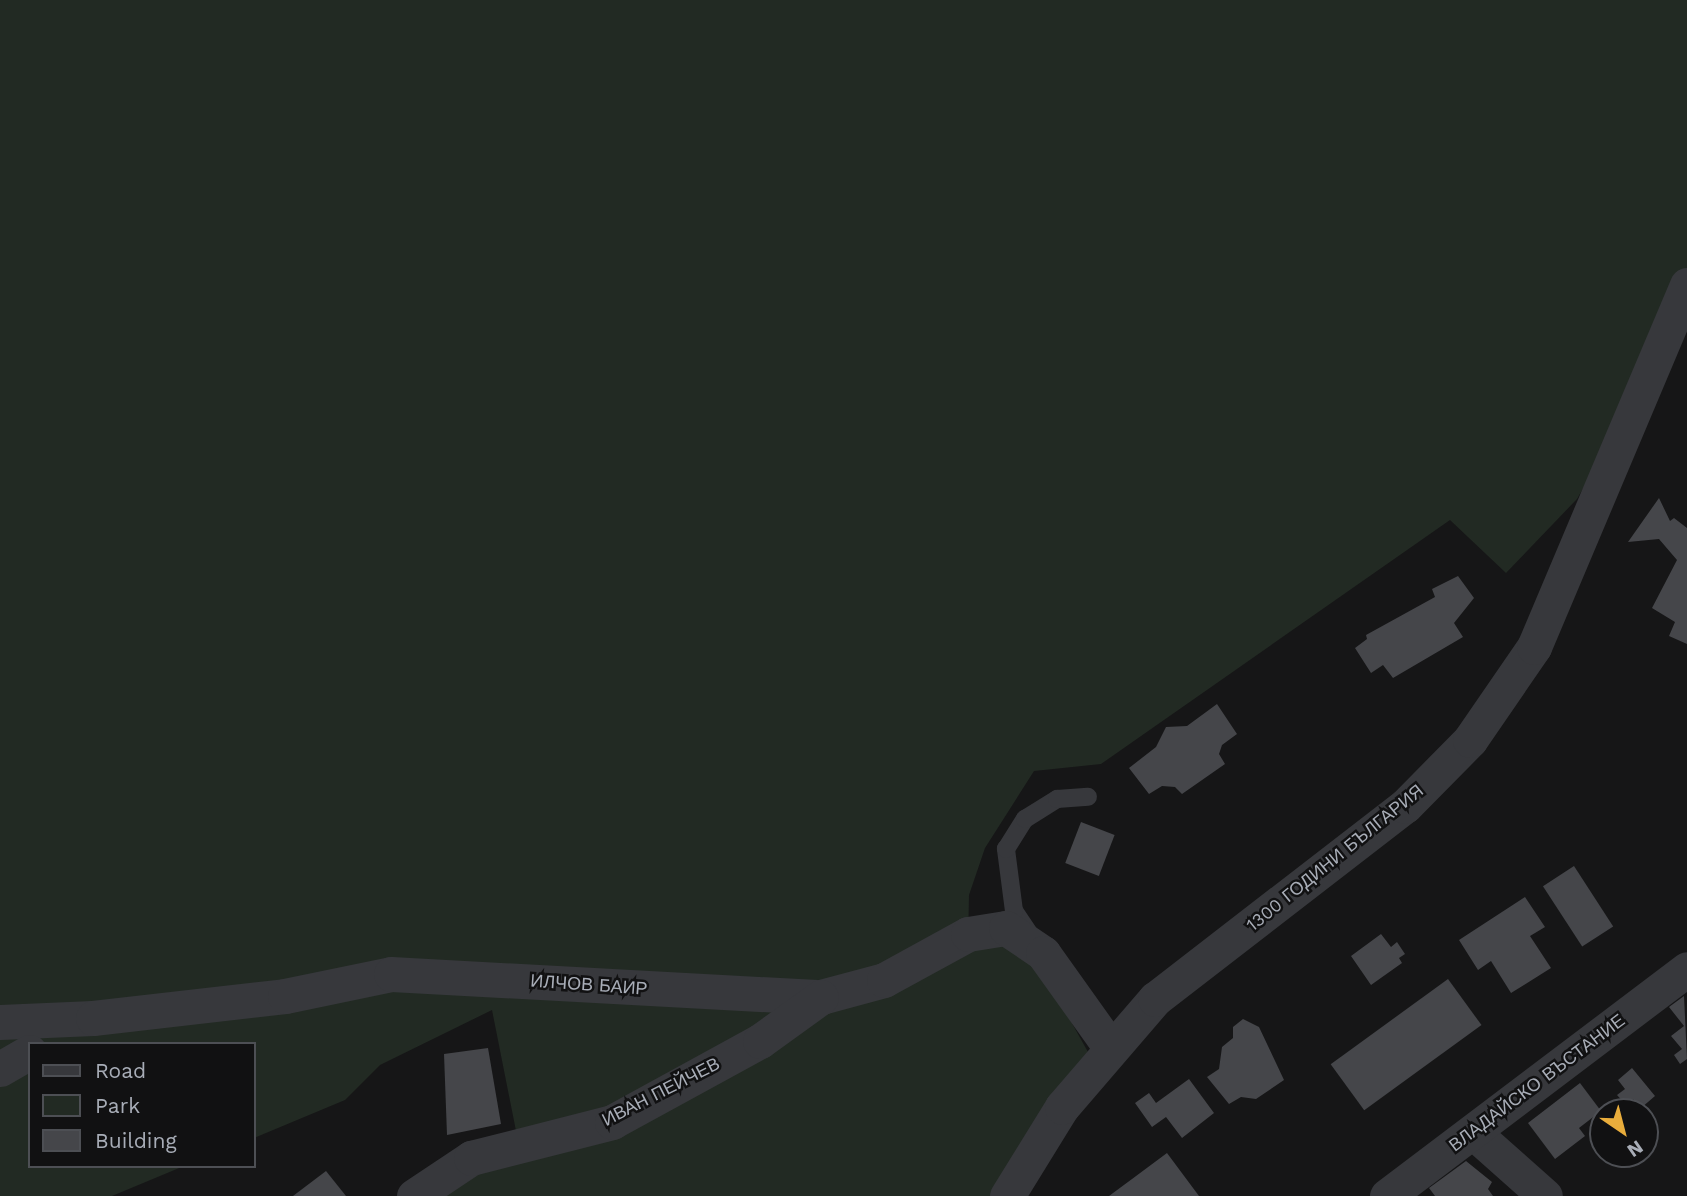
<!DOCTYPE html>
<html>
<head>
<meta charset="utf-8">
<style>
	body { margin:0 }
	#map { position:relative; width:1687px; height:1196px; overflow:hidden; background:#161617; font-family:"Work Sans",sans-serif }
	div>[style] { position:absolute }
	.green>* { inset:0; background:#222a23 }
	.building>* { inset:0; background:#45464a; transform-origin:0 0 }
	.service>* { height:18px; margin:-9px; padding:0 9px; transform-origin:9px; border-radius:9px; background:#37383c }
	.minor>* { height:35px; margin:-17.5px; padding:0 17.5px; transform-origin:17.5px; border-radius:17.5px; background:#37383c }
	span { translate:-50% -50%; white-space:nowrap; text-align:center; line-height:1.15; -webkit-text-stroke:5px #111112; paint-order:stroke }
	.street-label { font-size:18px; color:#a8adb7 }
	.legend { position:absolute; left:28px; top:1042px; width:228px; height:126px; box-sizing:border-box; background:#111112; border:2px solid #4d4f54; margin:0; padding:9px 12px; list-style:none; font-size:21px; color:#a8adb7 }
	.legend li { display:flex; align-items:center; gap:14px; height:35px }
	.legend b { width:35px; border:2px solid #4d4f54 }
	.north { position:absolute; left:1589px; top:1098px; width:70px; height:70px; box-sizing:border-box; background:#111112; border:2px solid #4d4f54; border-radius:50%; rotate:145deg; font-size:19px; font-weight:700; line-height:28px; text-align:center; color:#a8adb7 }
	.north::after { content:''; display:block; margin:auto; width:24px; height:32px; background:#e9ad3c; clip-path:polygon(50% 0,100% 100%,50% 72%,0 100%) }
</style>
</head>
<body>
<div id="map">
	<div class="green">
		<div style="clip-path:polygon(0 0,1687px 0,1687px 272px,1609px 443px,1577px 499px,1506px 573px,1450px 520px,1101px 764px,1034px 771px,985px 848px,969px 895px,968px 946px,1009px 939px,1039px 964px,1088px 1052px,1007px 1196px,414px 1196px,519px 1146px,492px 1010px,380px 1065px,345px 1100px,254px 1138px,254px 1044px,30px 1044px,30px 1166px,184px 1166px,112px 1196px,0 1196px)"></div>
	</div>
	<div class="building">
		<div style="clip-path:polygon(1659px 498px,1670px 521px,1674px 518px,1687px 528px,1687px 644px,1669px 636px,1675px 622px,1652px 608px,1677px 560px,1659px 539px,1628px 542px)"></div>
		<div style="clip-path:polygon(1458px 576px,1474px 598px,1454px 623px,1463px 637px,1393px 678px,1383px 665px,1371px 673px,1355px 648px,1367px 639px,1366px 635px,1435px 597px,1432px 589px)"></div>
		<div style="clip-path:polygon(1217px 704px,1237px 734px,1222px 745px,1219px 754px,1225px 764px,1182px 794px,1175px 787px,1162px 786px,1149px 794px,1129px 768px,1156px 747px,1166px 727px,1187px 726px)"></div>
		<div style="left:1081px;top:822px;width:36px;height:44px;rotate:21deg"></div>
		<div style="left:1574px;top:866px;width:72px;height:37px;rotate:57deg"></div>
		<div style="clip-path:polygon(1525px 897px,1545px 927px,1530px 936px,1551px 968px,1511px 993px,1491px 961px,1478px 970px,1459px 940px)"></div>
		<div style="clip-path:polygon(1381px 934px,1391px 947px,1397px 942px,1405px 954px,1399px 958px,1402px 963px,1371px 985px,1351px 956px)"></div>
		<div style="left:1448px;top:979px;width:57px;height:145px;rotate:54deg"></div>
		<div style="clip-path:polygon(1684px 996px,1687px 1059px,1680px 1064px,1674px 1055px,1682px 1049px,1671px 1036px,1684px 1026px,1669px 1007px)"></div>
		<div style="clip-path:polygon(1243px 1019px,1259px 1027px,1284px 1080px,1256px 1099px,1241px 1097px,1229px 1104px,1207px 1077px,1219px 1069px,1222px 1047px,1233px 1038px,1233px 1027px)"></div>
		<div style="clip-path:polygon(488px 1048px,501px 1124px,447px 1135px,444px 1054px)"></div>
		<div style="clip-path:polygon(1632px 1068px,1655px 1096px,1641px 1108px,1633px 1099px,1626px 1105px,1617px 1095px,1625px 1089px,1618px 1080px)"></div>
		<div style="clip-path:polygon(1189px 1079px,1214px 1113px,1182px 1138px,1166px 1117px,1152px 1127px,1135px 1103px,1149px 1093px,1156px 1103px)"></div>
		<div style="clip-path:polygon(1580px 1083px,1601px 1111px,1579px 1128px,1585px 1136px,1555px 1159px,1528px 1123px)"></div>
		<div style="clip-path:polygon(1167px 1153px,1199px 1196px,1109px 1196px,1132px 1179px)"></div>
		<div style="clip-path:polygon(1466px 1161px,1492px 1182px,1488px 1189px,1493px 1196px,1435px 1196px,1429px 1188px)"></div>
		<div style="clip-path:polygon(326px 1171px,346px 1196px,293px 1196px)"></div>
	</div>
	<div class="service">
		<div style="left:1029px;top:933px;width:27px;rotate:-124deg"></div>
		<div style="left:1014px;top:911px;width:63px;rotate:-97.4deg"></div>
		<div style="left:1006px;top:849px;width:36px;rotate:-58deg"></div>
		<div style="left:1025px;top:819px;width:38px;rotate:-32deg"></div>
		<div style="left:1057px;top:799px;width:31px;rotate:-4deg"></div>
	</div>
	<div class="minor">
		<div style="left:0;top:1022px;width:93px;rotate:-2.5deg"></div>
		<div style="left:93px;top:1018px;width:193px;rotate:-6.5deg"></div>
		<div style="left:285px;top:996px;width:108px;rotate:-11.7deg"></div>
		<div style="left:391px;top:974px;width:431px;rotate:3.1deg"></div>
		<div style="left:821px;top:997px;width:65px;rotate:-15.1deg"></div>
		<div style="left:884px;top:980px;width:96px;rotate:-28.7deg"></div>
		<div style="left:968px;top:934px;width:38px;rotate:-9deg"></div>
		<div style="left:1006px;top:928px;width:45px;rotate:34deg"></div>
		<div style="left:1043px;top:953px;width:115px;rotate:54.5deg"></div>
		<div style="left:0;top:1069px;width:34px;rotate:-30deg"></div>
		<div style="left:1473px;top:1132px;width:96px;rotate:41.6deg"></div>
		<div style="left:414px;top:1196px;width:69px;rotate:-33.7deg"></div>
		<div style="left:471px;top:1158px;width:146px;rotate:-14.3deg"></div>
		<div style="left:612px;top:1122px;width:169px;rotate:-28.7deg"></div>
		<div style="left:760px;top:1041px;width:75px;rotate:-35.8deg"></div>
		<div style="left:1007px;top:1196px;width:105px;rotate:-58.3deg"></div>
		<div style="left:1062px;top:1107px;width:143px;rotate:-49.3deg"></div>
		<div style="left:1155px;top:999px;width:316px;rotate:-37.7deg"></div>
		<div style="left:1405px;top:806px;width:93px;rotate:-45.4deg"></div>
		<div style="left:1470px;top:740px;width:113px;rotate:-55.5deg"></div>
		<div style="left:1534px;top:647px;width:393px;rotate:-67.1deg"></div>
		<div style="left:1387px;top:1196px;width:376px;rotate:-37.1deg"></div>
	</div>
	<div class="street-label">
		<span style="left:1335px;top:858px;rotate:-39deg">1300 ГОДИНИ БЪЛГАРИЯ</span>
		<span style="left:589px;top:985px;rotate:4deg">ИЛЧОВ БАИР</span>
		<span style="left:1537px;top:1083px;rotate:-37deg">ВЛАДАЙСКО ВЪСТАНИЕ</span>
		<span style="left:661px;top:1092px;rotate:-27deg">ИВАН ПЕЙЧЕВ</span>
	</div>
	<ul class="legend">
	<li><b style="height:9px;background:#37383c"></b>Road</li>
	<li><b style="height:19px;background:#222a23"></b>Park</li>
	<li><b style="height:19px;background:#45464a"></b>Building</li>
	</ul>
	<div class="north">N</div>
</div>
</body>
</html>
